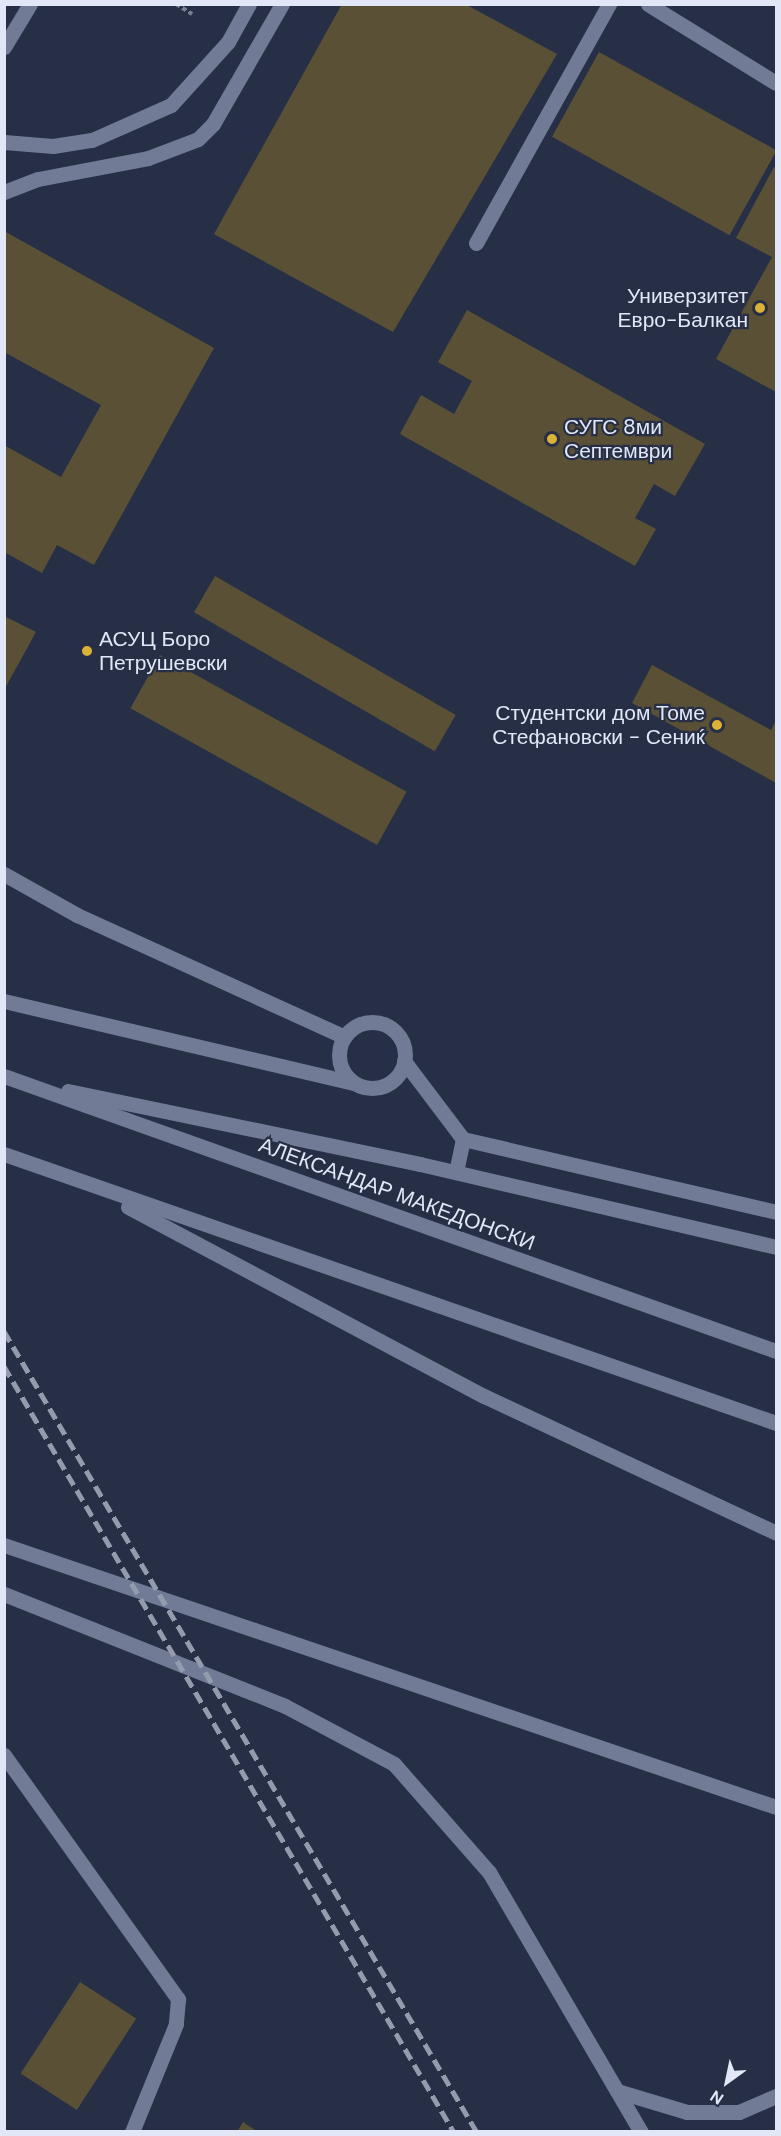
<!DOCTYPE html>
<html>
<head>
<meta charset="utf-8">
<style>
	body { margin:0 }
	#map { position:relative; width:781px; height:2136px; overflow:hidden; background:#262f45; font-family:"DM Sans",sans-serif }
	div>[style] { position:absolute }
	.building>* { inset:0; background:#5a5035; transform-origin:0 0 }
	.path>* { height:4px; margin-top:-2px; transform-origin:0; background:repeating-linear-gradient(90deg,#798093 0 4.5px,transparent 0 7.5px) }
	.minor>* { height:15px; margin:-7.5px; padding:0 7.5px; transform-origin:7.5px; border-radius:7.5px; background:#717b96 }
	.minor>.ring { margin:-7.5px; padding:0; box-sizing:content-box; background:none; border:15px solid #717b96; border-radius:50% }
	.rail>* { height:4.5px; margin-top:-2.25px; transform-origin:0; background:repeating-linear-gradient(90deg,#949bad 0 12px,transparent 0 18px) }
	.dots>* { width:16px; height:16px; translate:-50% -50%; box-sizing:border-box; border:3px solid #262f45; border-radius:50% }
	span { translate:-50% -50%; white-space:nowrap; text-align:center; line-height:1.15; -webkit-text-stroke:4.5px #262f45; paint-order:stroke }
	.poi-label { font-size:21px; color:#e1e7f6 }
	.right { translate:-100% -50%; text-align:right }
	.left { translate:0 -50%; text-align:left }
	.street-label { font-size:21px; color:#e1e7f6 }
	.frame { position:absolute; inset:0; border:6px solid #e1e7f6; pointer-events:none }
	.north { position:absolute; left:697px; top:2052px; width:60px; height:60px; -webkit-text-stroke:4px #262f45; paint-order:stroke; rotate:213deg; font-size:16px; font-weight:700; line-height:24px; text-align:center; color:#e1e7f6 }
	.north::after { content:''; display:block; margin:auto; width:21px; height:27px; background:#e1e7f6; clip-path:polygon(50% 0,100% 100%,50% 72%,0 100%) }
</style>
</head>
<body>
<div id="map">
	<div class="building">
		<div style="clip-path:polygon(342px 4px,465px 4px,557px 54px,393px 332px,214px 234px)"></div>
		<div style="left:599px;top:52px;width:203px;height:97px;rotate:29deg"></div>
		<div style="clip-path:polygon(774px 167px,776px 168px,776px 392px,716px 359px,772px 257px,736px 238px)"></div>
		<div style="clip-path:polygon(4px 231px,214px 348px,94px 565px,57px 545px,42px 573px,4px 552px,4px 445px,61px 477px,101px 405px,4px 352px)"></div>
		<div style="clip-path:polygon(467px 310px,705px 444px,675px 496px,654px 484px,635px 518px,656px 529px,635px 566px,400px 434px,421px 395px,454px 414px,472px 381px,438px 362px)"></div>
		<div style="left:215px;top:576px;width:278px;height:42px;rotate:30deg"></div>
		<div style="clip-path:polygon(4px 616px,36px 632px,4px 690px)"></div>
		<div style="left:160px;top:655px;width:282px;height:61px;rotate:29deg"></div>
		<div style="clip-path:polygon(652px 665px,771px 730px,776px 720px,776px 783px,632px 703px)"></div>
		<div style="left:80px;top:1982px;width:67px;height:109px;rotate:33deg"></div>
		<div style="clip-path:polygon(243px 2122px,258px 2132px,237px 2132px)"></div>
	</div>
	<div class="path">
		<div style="left:176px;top:4px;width:19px;rotate:32deg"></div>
	</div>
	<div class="minor">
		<div style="left:648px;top:4px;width:150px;rotate:31.7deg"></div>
		<div style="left:4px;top:47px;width:50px;rotate:-58.8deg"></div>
		<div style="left:4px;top:142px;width:49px;rotate:4.7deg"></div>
		<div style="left:53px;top:146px;width:39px;rotate:-9deg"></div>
		<div style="left:92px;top:140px;width:86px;rotate:-23.9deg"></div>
		<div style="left:171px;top:105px;width:85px;rotate:-47.9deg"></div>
		<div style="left:228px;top:42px;width:43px;rotate:-61.1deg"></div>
		<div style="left:4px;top:192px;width:36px;rotate:-21deg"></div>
		<div style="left:38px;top:179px;width:112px;rotate:-10.8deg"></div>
		<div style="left:148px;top:158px;width:53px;rotate:-20.8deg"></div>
		<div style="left:198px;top:139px;width:21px;rotate:-45deg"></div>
		<div style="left:213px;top:124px;width:138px;rotate:-60.1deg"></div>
		<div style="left:476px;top:243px;width:274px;rotate:-60.9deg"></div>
		<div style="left:4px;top:874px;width:84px;rotate:29.3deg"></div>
		<div style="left:77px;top:915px;width:294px;rotate:24.5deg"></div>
		<div style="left:4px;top:1001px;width:359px;rotate:13.2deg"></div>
		<div class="ring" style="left:339px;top:1022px;width:51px;height:51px"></div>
		<div style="left:404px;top:1061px;width:98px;rotate:52.9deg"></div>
		<div style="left:463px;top:1139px;width:34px;rotate:102deg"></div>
		<div style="left:4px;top:1076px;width:820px;rotate:19.61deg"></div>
		<div style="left:68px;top:1091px;width:359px;rotate:11.7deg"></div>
		<div style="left:420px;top:1164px;width:366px;rotate:13.1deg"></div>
		<div style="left:463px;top:1139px;width:321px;rotate:13.1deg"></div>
		<div style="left:4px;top:1154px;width:818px;rotate:19.21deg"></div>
		<div style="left:128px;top:1207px;width:403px;rotate:28deg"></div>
		<div style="left:484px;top:1396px;width:323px;rotate:25.1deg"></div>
		<div style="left:4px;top:1545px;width:815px;rotate:18.75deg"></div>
		<div style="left:4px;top:1594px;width:302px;rotate:21.7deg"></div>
		<div style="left:285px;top:1706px;width:123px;rotate:28deg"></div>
		<div style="left:394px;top:1764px;width:144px;rotate:48.7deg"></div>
		<div style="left:489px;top:1872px;width:301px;rotate:59.7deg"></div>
		<div style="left:4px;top:1755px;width:300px;rotate:54.5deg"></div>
		<div style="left:178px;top:1999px;width:25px;rotate:95deg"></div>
		<div style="left:176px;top:2024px;width:117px;rotate:112.2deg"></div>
		<div style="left:617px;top:2091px;width:73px;rotate:16.7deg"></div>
		<div style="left:687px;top:2112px;width:52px"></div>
		<div style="left:739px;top:2112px;width:40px;rotate:-23.4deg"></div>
	</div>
	<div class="rail">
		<div style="left:4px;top:1331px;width:930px;rotate:59.44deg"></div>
		<div style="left:4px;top:1366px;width:888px;rotate:59.57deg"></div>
	</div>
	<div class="dots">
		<div style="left:760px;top:308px;background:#ddb133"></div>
		<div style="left:552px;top:439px;background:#ddb133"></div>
		<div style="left:87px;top:651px;background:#ddb133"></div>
		<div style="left:717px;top:725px;background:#ddb133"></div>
	</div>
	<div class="poi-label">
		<span class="right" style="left:748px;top:308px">Универзитет<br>Евро-Балкан</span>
		<span class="left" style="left:564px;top:439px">СУГС 8ми<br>Септември</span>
		<span class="left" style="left:99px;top:651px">АСУЦ Боро<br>Петрушевски</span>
		<span class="right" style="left:705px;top:725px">Студентски дом Томе<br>Стефановски - Сениќ</span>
	</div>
	<div class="street-label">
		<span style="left:397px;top:1194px;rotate:20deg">АЛЕКСАНДАР МАКЕДОНСКИ</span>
	</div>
	<div class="frame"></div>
	<div class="north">N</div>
</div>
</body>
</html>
